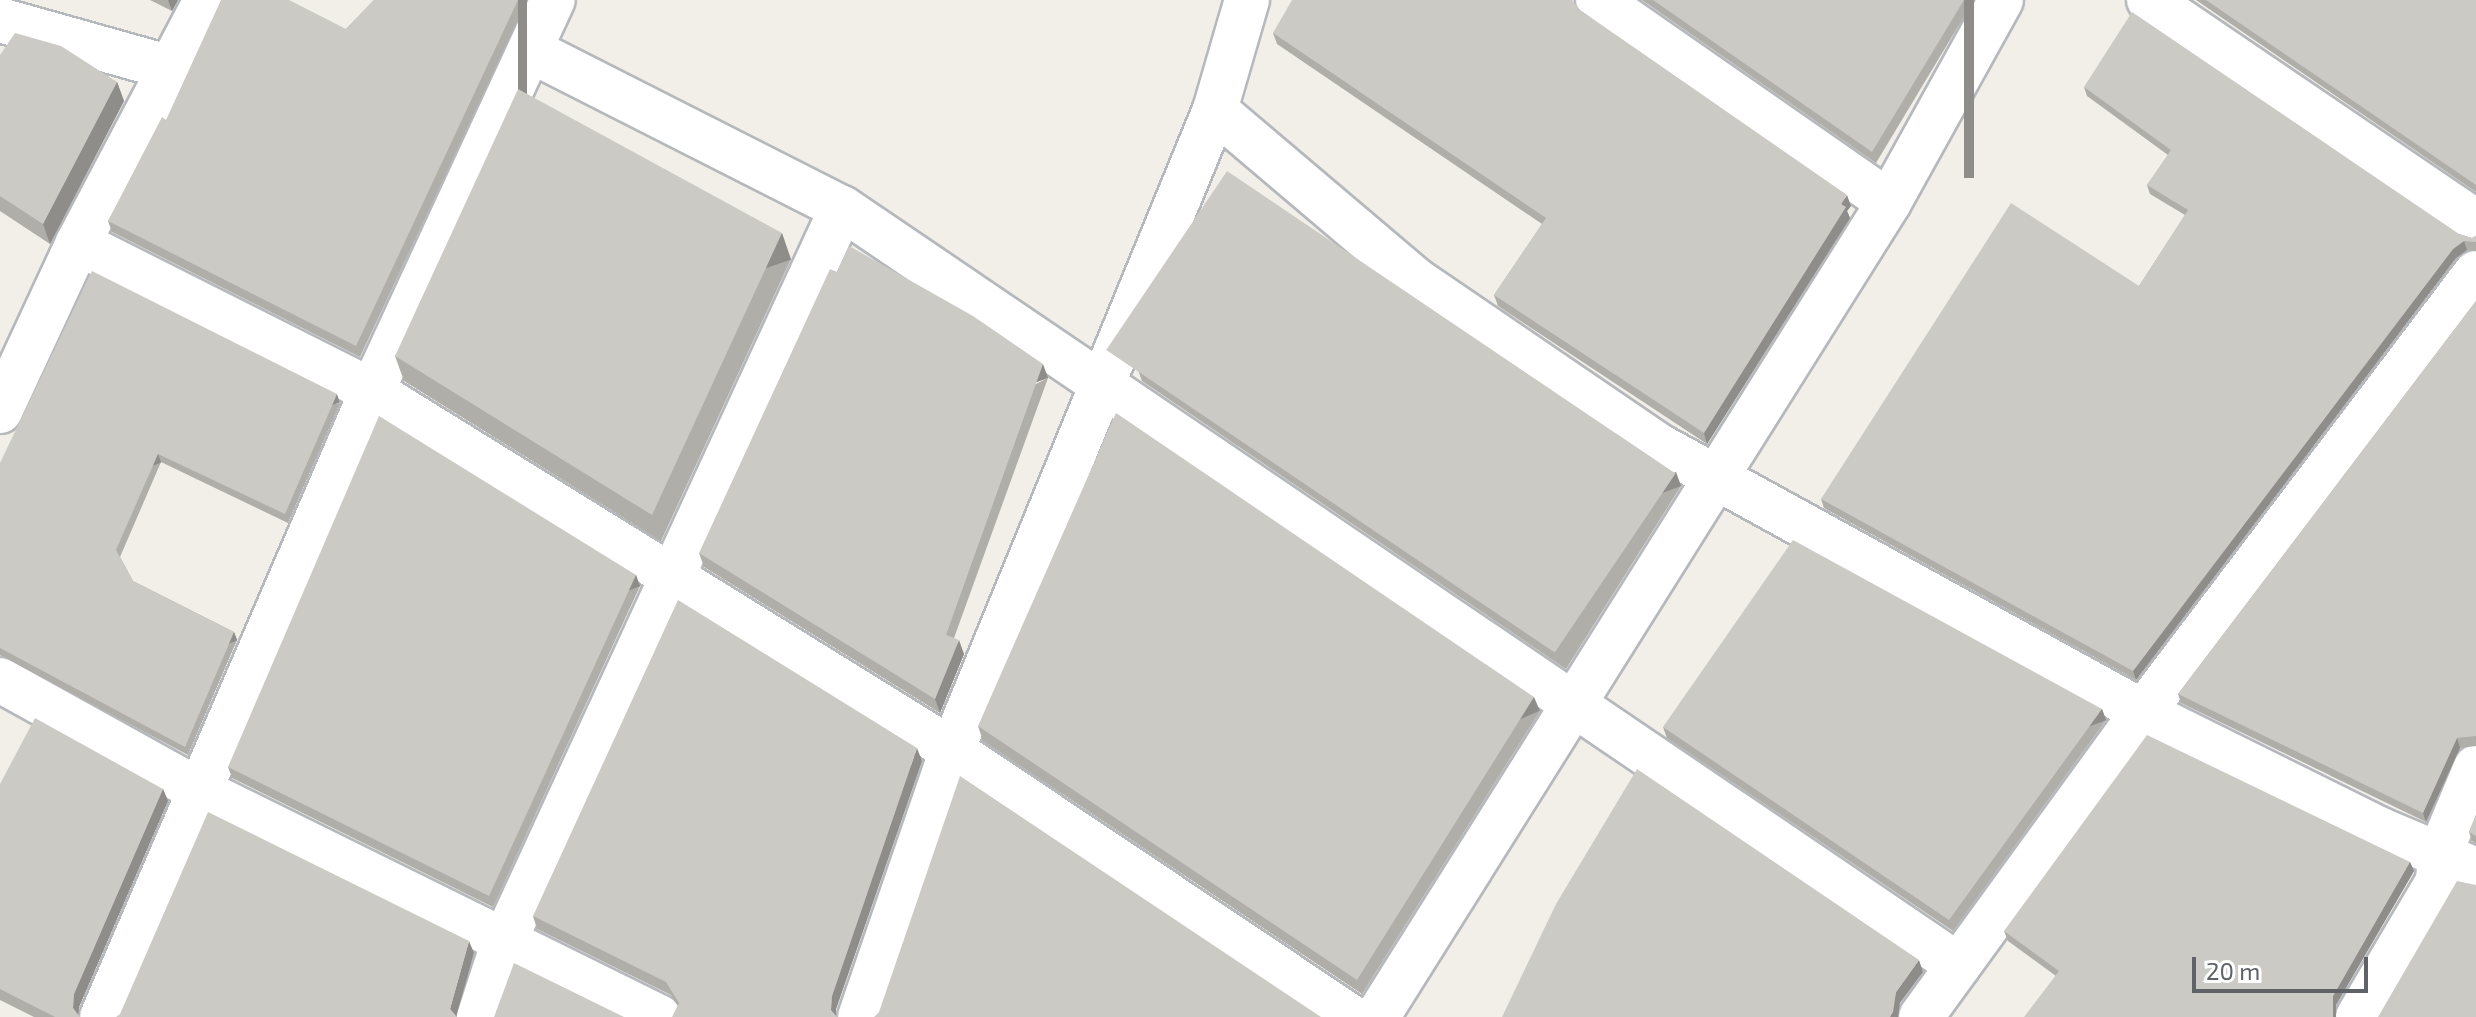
<!DOCTYPE html>
<html>
<head>
<meta charset="utf-8">
<style>
	body { margin:0 }
	#map { position:relative; width:2476px; height:1017px; overflow:hidden; background:#f1efe8; font-family:"Exo 2",sans-serif }
	div>[style] { position:absolute }
	.roads { filter:drop-shadow(2px 0 #b5b8bc) drop-shadow(-2px 0 #b5b8bc) drop-shadow(0 2px #b5b8bc) drop-shadow(0 -2px #b5b8bc) }
	.minor>* { height:44px; margin:-22px; padding:0 22px; transform-origin:22px; border-radius:22px; background:#fff }
	.wall>* { inset:0; background:#afaea9 }
	.shaded-wall>* { inset:0; background:#8f8d8a; transform-origin:0 0 }
	.building>* { inset:0; background:#cccac5; transform-origin:0 0 }
	span { translate:-50% -50%; white-space:nowrap; text-align:center; line-height:1.15; -webkit-text-stroke:8px #fff; paint-order:stroke }
	.scale { position:absolute; left:2192px; top:957px; width:176px; height:36px; box-sizing:border-box; border:4px solid #5f6368; border-top:0; padding-left:10px; font-size:24px; line-height:28px; white-space:nowrap; color:#5f6368; -webkit-text-stroke:6px #fff; paint-order:stroke }
</style>
</head>
<body>
<div id="map">
	<div class="roads">
		<div class="minor">
			<div style="left:1598px;top:0;width:354px;rotate:34.8deg"></div>
			<div style="left:2149px;top:0;width:395px;rotate:34.2deg"></div>
			<div style="left:0;top:20px;width:173px;rotate:15.7deg"></div>
			<div style="left:530px;top:50px;width:350px;rotate:26.9deg"></div>
			<div style="left:1215px;top:110px;width:261px;rotate:40.3deg"></div>
			<div style="left:1414px;top:279px;width:297px;rotate:34.3deg"></div>
			<div style="left:1659px;top:446px;width:552px;rotate:28.79deg"></div>
			<div style="left:2143px;top:712px;width:266px;rotate:26.4deg"></div>
			<div style="left:2381px;top:830px;width:103px;rotate:22.8deg"></div>
			<div style="left:78px;top:243px;width:329px;rotate:26.7deg"></div>
			<div style="left:372px;top:391px;width:682px;rotate:31.76deg"></div>
			<div style="left:952px;top:750px;width:480px;rotate:33.8deg"></div>
			<div style="left:0;top:411px;width:185px;rotate:-65.1deg"></div>
			<div style="left:78px;top:243px;width:275px;rotate:-62.2deg"></div>
			<div style="left:0;top:680px;width:225px;rotate:29deg"></div>
			<div style="left:197px;top:789px;width:515px;rotate:26.27deg"></div>
			<div style="left:102px;top:1017px;width:682px;rotate:-66.67deg"></div>
			<div style="left:372px;top:391px;width:431px;rotate:-65.2deg"></div>
			<div style="left:479px;top:1017px;width:77px;rotate:-71.8deg"></div>
			<div style="left:503px;top:944px;width:810px;rotate:-65.27deg"></div>
			<div style="left:842px;top:208px;width:1349px;rotate:34.15deg"></div>
			<div style="left:860px;top:1017px;width:282px;rotate:-71deg"></div>
			<div style="left:952px;top:750px;width:692px;rotate:-67.66deg"></div>
			<div style="left:1215px;top:110px;width:115px;rotate:-73.8deg"></div>
			<div style="left:1377px;top:1017px;width:962px;rotate:-57.86deg"></div>
			<div style="left:1889px;top:202px;width:231px;rotate:-61deg"></div>
			<div style="left:1921px;top:1017px;width:377px;rotate:-54deg"></div>
			<div style="left:2143px;top:712px;width:551px;rotate:-52.82deg"></div>
			<div style="left:2358px;top:1017px;width:158px;rotate:-59.5deg"></div>
			<div style="left:2438px;top:881px;width:28px;rotate:-86deg"></div>
			<div style="left:2440px;top:853px;width:93px;rotate:-67.3deg"></div>
		</div>
	</div>
	<div class="wall">
		<div style="clip-path:polygon(150px 0,178px 0,172px 11px)"></div>
		<div style="clip-path:polygon(374px 0,527px 0,360px 357px,112px 232px,108px 221px,166px 120px,346px 29px)"></div>
		<div style="clip-path:polygon(1642px 0,1974px 0,1876px 163px)"></div>
		<div style="clip-path:polygon(2196px 0,2476px 0,2476px 192px)"></div>
		<div style="clip-path:polygon(1576px 5px,1580px 10px,1851px 206px,1847px 211px,1850px 218px,1707px 444px,1498px 306px,1494px 295px,1542px 224px,1277px 44px,1273px 33px)"></div>
		<div style="clip-path:polygon(0 55px,117px 82px,124px 101px,50px 244px,0 211px)"></div>
		<div style="clip-path:polygon(2084px 87px,2459px 234px,2472px 238px,2476px 236px,2476px 251px,2467px 250px,2456px 258px,2136px 680px,1824px 508px,1821px 499px,2139px 286px,2185px 215px,2150px 194px,2147px 185px,2168px 155px,2087px 96px)"></div>
		<div style="clip-path:polygon(791px 259px,661px 541px,404px 381px,395px 356px)"></div>
		<div style="clip-path:polygon(2476px 301px,2476px 746px,2460px 748px,2426px 822px,2181px 703px,2178px 694px)"></div>
		<div style="clip-path:polygon(1137px 367px,1681px 486px,1566px 669px,1142px 381px)"></div>
		<div style="clip-path:polygon(1048px 378px,954px 638px,964px 654px,940px 713px,704px 567px,699px 553px)"></div>
		<div style="clip-path:polygon(340px 403px,288px 523px,161px 462px,120px 557px,133px 581px,234px 632px,237px 640px,188px 755px,0 655px,0 463px)"></div>
		<div style="clip-path:polygon(636px 575px,640px 586px,493px 907px,232px 778px,228px 767px)"></div>
		<div style="clip-path:polygon(2102px 709px,2106px 720px,1953px 931px,1667px 738px,1663px 727px)"></div>
		<div style="clip-path:polygon(1540px 711px,1362px 994px,983px 741px,978px 726px)"></div>
		<div style="clip-path:polygon(922px 761px,836px 1009px,836px 1015px,678px 1006px,671px 995px,537px 929px,533px 916px)"></div>
		<div style="clip-path:polygon(0 784px,163px 789px,168px 801px,79px 1007px,78px 1015px,80px 1017px,34px 1017px,0 1000px)"></div>
		<div style="clip-path:polygon(2476px 815px,2476px 844px,2472px 841px,2469px 832px)"></div>
		<div style="clip-path:polygon(2410px 862px,2414px 871px,2336px 1005px,2056px 976px,2008px 941px,2004px 931px)"></div>
	</div>
	<div class="shaded-wall">
		<div style="clip-path:polygon(168px 0,178px 0,172px 11px)"></div>
		<div style="left:518px;top:0;width:9px;height:382px"></div>
		<div style="left:1964px;top:0;width:10px;height:178px"></div>
		<div style="clip-path:polygon(117px 82px,124px 101px,50px 244px,43px 224px)"></div>
		<div style="clip-path:polygon(1847px 195px,1851px 206px,1847px 211px,1850px 218px,1707px 444px,1704px 433px)"></div>
		<div style="left:782px;top:233px;width:28px;height:311px;rotate:71deg"></div>
		<div style="clip-path:polygon(2464px 241px,2467px 250px,2456px 258px,2136px 680px,2133px 671px,2453px 249px)"></div>
		<div style="left:1043px;top:364px;width:15px;height:288px;rotate:70deg"></div>
		<div style="left:337px;top:394px;width:9px;height:131px;rotate:72deg"></div>
		<div style="left:158px;top:454px;width:9px;height:105px;rotate:69deg"></div>
		<div style="left:1676px;top:472px;width:15px;height:216px;rotate:70deg"></div>
		<div style="left:636px;top:575px;width:12px;height:353px;rotate:70deg"></div>
		<div style="left:234px;top:632px;width:9px;height:125px;rotate:69deg"></div>
		<div style="clip-path:polygon(959px 640px,964px 654px,940px 713px,935px 699px)"></div>
		<div style="left:1534px;top:697px;width:15px;height:334px;rotate:67deg"></div>
		<div style="left:2102px;top:709px;width:12px;height:261px;rotate:70deg"></div>
		<div style="clip-path:polygon(2457px 738px,2460px 748px,2426px 822px,2423px 813px)"></div>
		<div style="clip-path:polygon(917px 748px,922px 761px,836px 1009px,836px 1017px,831px 1010px,832px 996px)"></div>
		<div style="clip-path:polygon(163px 789px,168px 801px,79px 1007px,78px 1017px,73px 1008px,74px 994px)"></div>
		<div style="clip-path:polygon(2410px 862px,2414px 871px,2336px 1005px,2336px 1017px,2333px 1017px,2333px 996px)"></div>
		<div style="clip-path:polygon(469px 941px,474px 953px,456px 1017px,450px 1009px)"></div>
		<div style="clip-path:polygon(1919px 960px,1923px 972px,1900px 1003px,1898px 1017px,1890px 1017px,1896px 992px)"></div>
	</div>
	<div class="building">
		<div style="clip-path:polygon(221px 0,289px 0,346px 29px,374px 0,518px 0,356px 346px,108px 221px,162px 117px,166px 120px)"></div>
		<div style="clip-path:polygon(1292px 0,1572px 0,1580px 10px,1847px 195px,1841px 204px,1846px 207px,1704px 433px,1494px 295px,1546px 218px,1273px 33px)"></div>
		<div style="clip-path:polygon(1653px 0,1964px 0,1872px 152px)"></div>
		<div style="clip-path:polygon(2206px 0,2476px 0,2476px 185px)"></div>
		<div style="clip-path:polygon(2132px 12px,2459px 234px,2472px 238px,2476px 236px,2476px 242px,2464px 241px,2453px 249px,2133px 671px,1821px 499px,2011px 203px,2139px 286px,2188px 210px,2147px 185px,2171px 150px,2084px 87px)"></div>
		<div style="clip-path:polygon(15px 33px,61px 46px,117px 82px,43px 224px,0 196px,0 55px)"></div>
		<div style="clip-path:polygon(518px 89px,782px 233px,652px 515px,395px 356px)"></div>
		<div style="left:1227px;top:171px;width:541px;height:216px;rotate:34deg"></div>
		<div style="clip-path:polygon(849px 246px,973px 316px,1043px 364px,946px 635px,959px 640px,935px 699px,699px 553px,830px 269px,837px 272px)"></div>
		<div style="clip-path:polygon(92px 271px,337px 394px,285px 514px,158px 454px,116px 550px,133px 581px,234px 632px,185px 747px,0 648px,0 463px)"></div>
		<div style="clip-path:polygon(2476px 301px,2476px 736px,2457px 738px,2423px 813px,2178px 694px)"></div>
		<div style="clip-path:polygon(1116px 413px,1534px 697px,1357px 980px,978px 726px)"></div>
		<div style="clip-path:polygon(379px 416px,636px 575px,489px 896px,228px 767px)"></div>
		<div style="clip-path:polygon(1793px 540px,2102px 709px,1949px 920px,1663px 727px)"></div>
		<div style="clip-path:polygon(678px 600px,917px 748px,832px 996px,831px 1010px,837px 1017px,672px 1017px,679px 1003px,666px 982px,533px 916px)"></div>
		<div style="clip-path:polygon(35px 718px,163px 789px,74px 994px,73px 1008px,80px 1017px,55px 1017px,0 989px,0 784px)"></div>
		<div style="clip-path:polygon(2147px 735px,2410px 862px,2333px 996px,2333px 1017px,2024px 1017px,2059px 971px,2004px 931px)"></div>
		<div style="clip-path:polygon(1637px 769px,1919px 960px,1896px 992px,1893px 1012px,1890px 1017px,1502px 1017px,1556px 904px)"></div>
		<div style="clip-path:polygon(960px 776px,1321px 1017px,874px 1017px,879px 1012px)"></div>
		<div style="clip-path:polygon(208px 812px,469px 941px,450px 1009px,457px 1017px,116px 1017px,120px 1014px)"></div>
		<div style="clip-path:polygon(2476px 815px,2476px 836px,2469px 832px)"></div>
		<div style="clip-path:polygon(2457px 881px,2476px 885px,2476px 1017px,2378px 1017px)"></div>
		<div style="clip-path:polygon(514px 963px,624px 1017px,494px 1017px)"></div>
	</div>
	<div class="scale">20 m</div>
</div>
</body>
</html>
